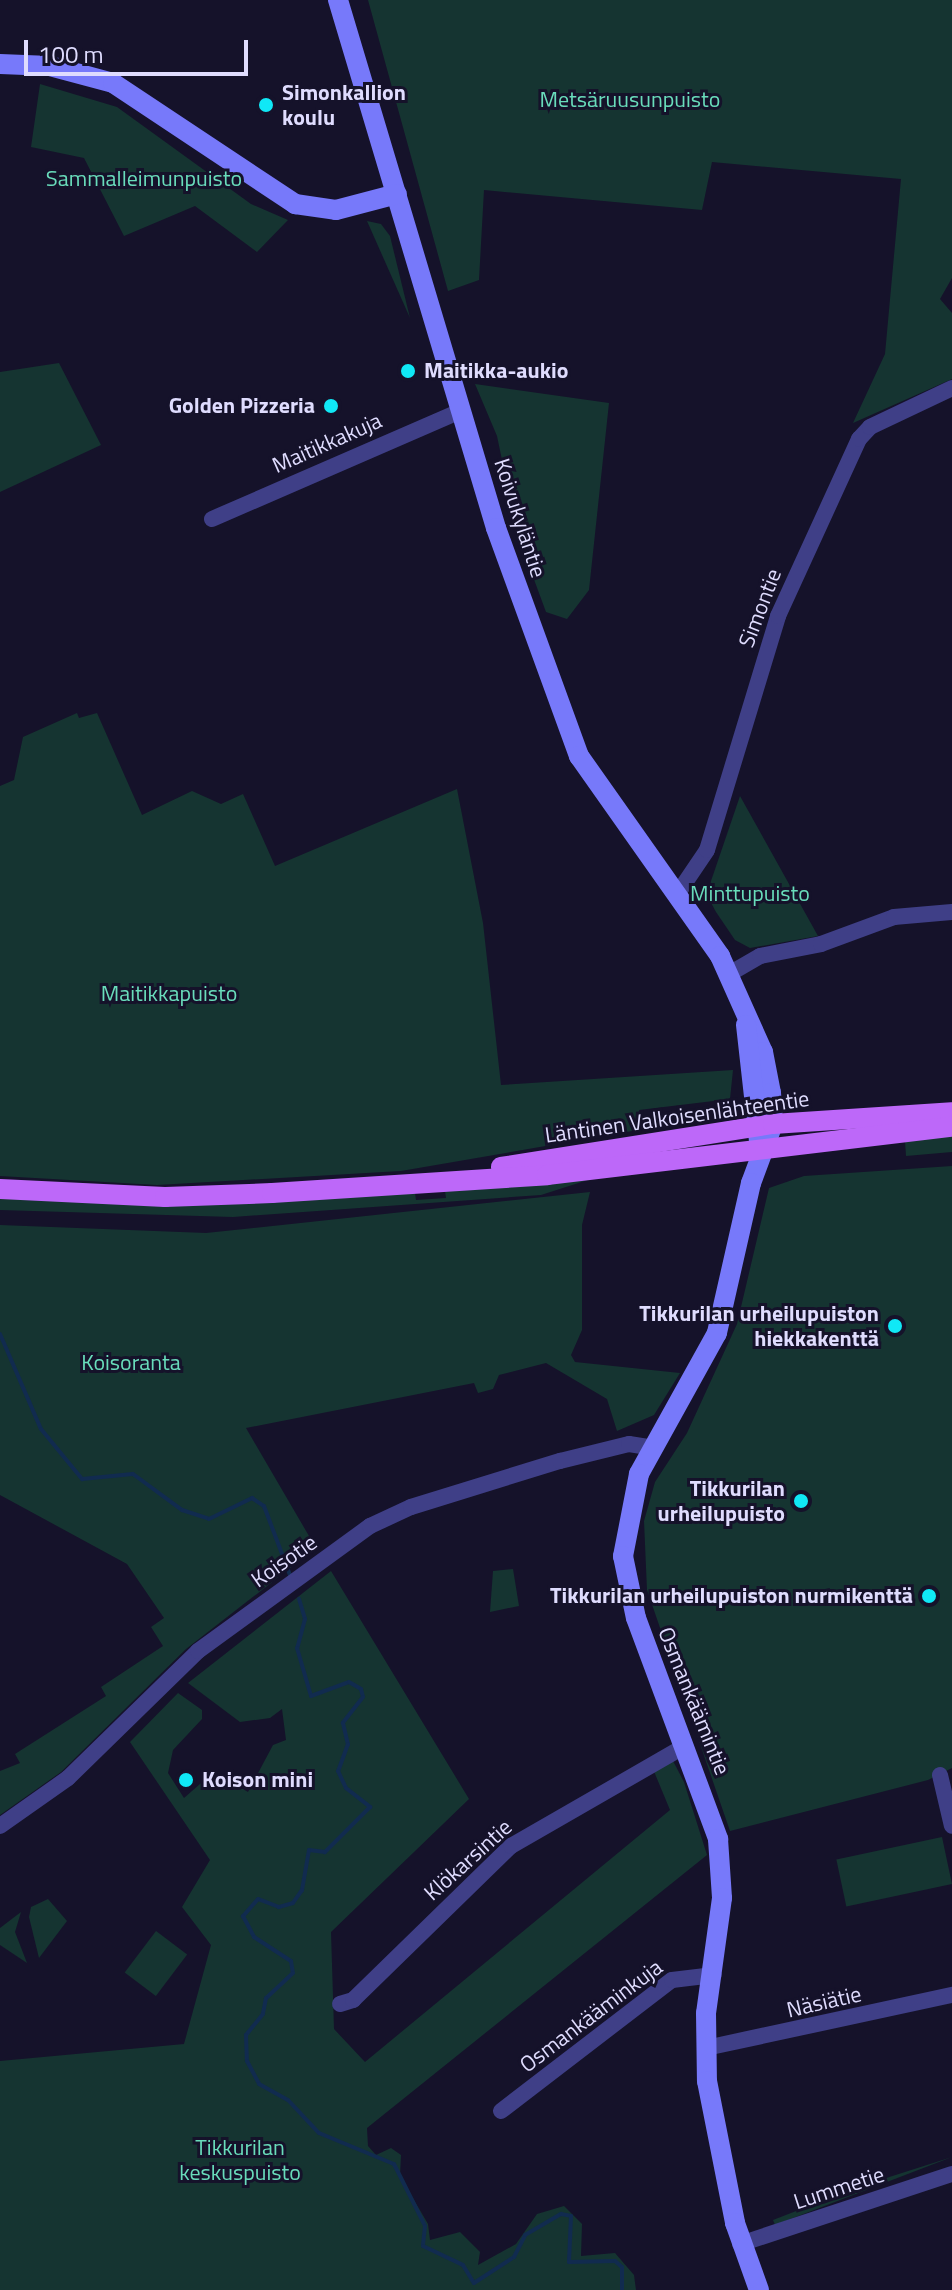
<!DOCTYPE html>
<html>
<head>
<meta charset="utf-8">
<style>
  body { margin:0 }
  #map { position:relative; width:952px; height:2290px; overflow:hidden; background:#15122a; font-family:"Titillium Web",sans-serif }
  div>[style] { position:absolute }
  [style*='--x'] { left:calc(var(--x)*1px); top:calc(var(--y)*1px); width:calc(var(--w)*1px); rotate:calc(var(--a)*1deg) }
  .green>* { inset:0; background:#153431; transform-origin:0 0 }
  .stream>* { height:4px; margin:-2px; padding:0 2px; transform-origin:2px; border-radius:2px; background:#112b4f }
  .street>* { height:16px; margin:-8px; padding:0 8px; transform-origin:8px; border-radius:8px; background:#3f3f87 }
  .secondary>* { height:20px; margin:-10px; padding:0 10px; transform-origin:10px; border-radius:10px; background:#7779fa }
  .primary>* { height:20px; margin:-10px; padding:0 10px; transform-origin:10px; border-radius:10px; background:#bd68f9 }
  .dots>* { width:22px; height:22px; translate:-50% -50%; box-sizing:border-box; border:4px solid #15122a; border-radius:50% }
  span { translate:-50% -50%; white-space:nowrap; text-align:center; line-height:1.15; -webkit-text-stroke:6px #15122a; paint-order:stroke }
  .poi-label { font-size:22px; color:#dfdcfe; font-weight:700 }
  .left { translate:0 -50%; text-align:left }
  .right { translate:-100% -50%; text-align:right }
  .park-label { font-size:22px; color:#69dcbb }
  .street-label { font-size:22px; color:#dfdcfe }
  .scale { position:absolute; left:24px; top:40px; width:224px; height:36px; box-sizing:border-box; border:4px solid #dfdcfe; border-top:0; padding-left:10px; font-size:24px; line-height:28px; white-space:nowrap; color:#dfdcfe; -webkit-text-stroke:6px #15122a; paint-order:stroke }
</style>
</head>
<body>
<div id="map">
  <div class="green">
    <i style="clip-path:polygon(368px 0,952px 0,952px 278px,940px 299px,952px 313px,952px 379px,853px 423px,885px 354px,901px 179px,712px 162px,702px 210px,484px 190px,479px 280px,448px 291px)"></i>
    <i style="clip-path:polygon(40px 84px,117px 107px,251px 204px,288px 220px,257px 252px,195px 206px,124px 236px,84px 158px,31px 147px)"></i>
    <i style="clip-path:polygon(367px 221px,381px 224px,390px 236px,410px 318px)"></i>
    <i style="clip-path:polygon(59px 363px,101px 445px,0 492px,0 372px)"></i>
    <i style="clip-path:polygon(475px 384px,609px 403px,589px 590px,567px 619px,546px 612px,518px 536px,497px 436px)"></i>
    <i style="clip-path:polygon(77px 713px,79px 718px,97px 713px,142px 815px,192px 791px,221px 804px,243px 794px,275px 866px,457px 789px,483px 923px,501px 1085px,733px 1070px,730px 1099px,639px 1110px,638px 1130px,401px 1171px,157px 1185px,0 1176px,0 786px,14px 780px,23px 737px)"></i>
    <i style="clip-path:polygon(740px 796px,818px 936px,750px 948px,735px 940px,716px 912px,708px 897px,711px 881px)"></i>
    <i style="clip-path:polygon(952px 1135px,952px 1152px,906px 1156px,905px 1141px)"></i>
    <i style="clip-path:polygon(952px 1166px,952px 1768px,928px 1780px,730px 1831px,647px 1590px,644px 1521px,655px 1482px,687px 1433px,737px 1324px,769px 1188px,804px 1176px)"></i>
    <i style="clip-path:polygon(591px 1179px,541px 1195px,233px 1217px,0 1210px,0 1198px,159px 1205px,415px 1193px,416px 1200px,446px 1198px,445px 1191px)"></i>
    <i style="clip-path:polygon(590px 1192px,582px 1225px,582px 1330px,571px 1355px,575px 1362px,680px 1373px,654px 1415px,617px 1431px,607px 1399px,546px 1363px,499px 1375px,493px 1389px,478px 1393px,474px 1383px,246px 1428px,316px 1548px,186px 1649px,61px 1772px,0 1815px,0 1771px,20px 1763px,15px 1754px,106px 1696px,101px 1687px,163px 1646px,151px 1627px,164px 1618px,127px 1564px,0 1495px,0 1225px,206px 1233px)"></i>
    <i style="clip-path:polygon(513px 1569px,519px 1606px,490px 1612px,493px 1571px)"></i>
    <i style="clip-path:polygon(331px 1571px,469px 1799px,331px 1932px,334px 2029px,365px 2062px,670px 1810px,653px 1769px,672px 1759px,684px 1782px,707px 1855px,367px 2128px,368px 2146px,376px 2155px,391px 2148px,401px 2155px,400px 2176px,428px 2224px,430px 2240px,460px 2232px,480px 2252px,478px 2265px,516px 2244px,537px 2214px,564px 2206px,582px 2224px,581px 2256px,615px 2253px,634px 2275px,636px 2290px,0 2290px,0 2061px,184px 2044px,211px 1945px,182px 1907px,210px 1860px,130px 1742px,178px 1693px,202px 1710px,202px 1719px,173px 1750px,168px 1773px,184px 1798px,208px 1777px,223px 1777px,248px 1792px,273px 1745px,286px 1740px,282px 1709px,270px 1718px,240px 1722px,188px 1683px)"></i>
    <i style="left:942px;top:1837px;width:48px;height:108px;rotate:78deg"></i>
    <i style="clip-path:polygon(48px 1899px,67px 1921px,39px 1958px,29px 1917px,31px 1907px)"></i>
    <i style="clip-path:polygon(21px 1912px,15px 1932px,27px 1963px,0 1945px,0 1928px)"></i>
    <i style="left:156px;top:1931px;width:39px;height:52px;rotate:37deg"></i>
    <i style="clip-path:polygon(952px 2157px,775px 2225px,773px 2220px,858px 2187px)"></i>
  </div>
  <div class="stream">
    <i style="--x:0;--y:1334;--w:103;--a:66.7"></i>
    <i style="--x:41;--y:1429;--w:65;--a:50.6"></i>
    <i style="--x:82;--y:1479;--w:51;--a:-5.6"></i>
    <i style="--x:133;--y:1474;--w:61;--a:36.3"></i>
    <i style="--x:182;--y:1510;--w:28;--a:18"></i>
    <i style="--x:209;--y:1519;--w:48;--a:-26"></i>
    <i style="--x:252;--y:1498;--w:14;--a:34"></i>
    <i style="--x:264;--y:1506;--w:74;--a:69.4"></i>
    <i style="--x:299;--y:1599;--w:21;--a:73"></i>
    <i style="--x:305;--y:1619;--w:30;--a:105"></i>
    <i style="--x:297;--y:1648;--w:50;--a:73.7"></i>
    <i style="--x:311;--y:1696;--w:40;--a:-20.2"></i>
    <i style="--x:349;--y:1682;--w:14;--a:30"></i>
    <i style="--x:361;--y:1689;--w:8;--a:76"></i>
    <i style="--x:363;--y:1697;--w:33;--a:128"></i>
    <i style="--x:343;--y:1723;--w:22;--a:77"></i>
    <i style="--x:348;--y:1744;--w:29;--a:110"></i>
    <i style="--x:338;--y:1771;--w:19;--a:65"></i>
    <i style="--x:346;--y:1788;--w:31;--a:38"></i>
    <i style="--x:370;--y:1807;--w:64;--a:135"></i>
    <i style="--x:325;--y:1852;--w:16;--a:-173"></i>
    <i style="--x:309;--y:1850;--w:41;--a:99.9"></i>
    <i style="--x:302;--y:1890;--w:16;--a:125"></i>
    <i style="--x:293;--y:1903;--w:15;--a:164"></i>
    <i style="--x:279;--y:1907;--w:22;--a:-159"></i>
    <i style="--x:258;--y:1899;--w:23;--a:131"></i>
    <i style="--x:243;--y:1916;--w:24;--a:62"></i>
    <i style="--x:254;--y:1937;--w:44;--a:33"></i>
    <i style="--x:291;--y:1961;--w:12;--a:81"></i>
    <i style="--x:293;--y:1973;--w:37;--a:137"></i>
    <i style="--x:266;--y:1998;--w:16;--a:101"></i>
    <i style="--x:263;--y:2014;--w:27;--a:129"></i>
    <i style="--x:246;--y:2035;--w:26;--a:88"></i>
    <i style="--x:247;--y:2061;--w:26;--a:62"></i>
    <i style="--x:259;--y:2084;--w:33;--a:29"></i>
    <i style="--x:288;--y:2100;--w:45;--a:46.8"></i>
    <i style="--x:319;--y:2133;--w:81;--a:22.5"></i>
    <i style="--x:394;--y:2164;--w:69;--a:63.4"></i>
    <i style="--x:425;--y:2226;--w:20;--a:96"></i>
    <i style="--x:423;--y:2246;--w:44;--a:25.4"></i>
    <i style="--x:463;--y:2265;--w:21;--a:59"></i>
    <i style="--x:474;--y:2283;--w:48;--a:-33"></i>
    <i style="--x:514;--y:2257;--w:25;--a:-63"></i>
    <i style="--x:525;--y:2235;--w:42;--a:-30.3"></i>
    <i style="--x:561;--y:2214;--w:10;--a:11"></i>
    <i style="--x:571;--y:2216;--w:46;--a:92.5"></i>
    <i style="--x:569;--y:2262;--w:46;--a:-1.2"></i>
    <i style="--x:615;--y:2261;--w:9;--a:41"></i>
    <i style="--x:622;--y:2267;--w:23;--a:90"></i>
  </div>
  <div class="street">
    <i style="--x:212;--y:519;--w:270;--a:-23.5"></i>
    <i style="--x:676;--y:896;--w:55;--a:-56"></i>
    <i style="--x:707;--y:850;--w:245;--a:-73.1"></i>
    <i style="--x:778;--y:616;--w:195;--a:-65.4"></i>
    <i style="--x:859;--y:439;--w:16;--a:-47"></i>
    <i style="--x:870;--y:427;--w:91;--a:-25.4"></i>
    <i style="--x:729;--y:974;--w:36;--a:-30"></i>
    <i style="--x:760;--y:956;--w:62;--a:-11.1"></i>
    <i style="--x:821;--y:944;--w:78;--a:-20.3"></i>
    <i style="--x:894;--y:917;--w:58;--a:-4.9"></i>
    <i style="--x:940;--y:1775;--w:52;--a:76.8"></i>
    <i style="--x:0;--y:1826;--w:83;--a:-35.2"></i>
    <i style="--x:68;--y:1778;--w:182;--a:-44.3"></i>
    <i style="--x:198;--y:1651;--w:213;--a:-36"></i>
    <i style="--x:370;--y:1526;--w:45;--a:-24.9"></i>
    <i style="--x:411;--y:1507;--w:156;--a:-17.2"></i>
    <i style="--x:560;--y:1461;--w:71;--a:-13.8"></i>
    <i style="--x:629;--y:1444;--w:24;--a:9"></i>
    <i style="--x:340;--y:2004;--w:14;--a:-17"></i>
    <i style="--x:353;--y:2000;--w:221;--a:-44.3"></i>
    <i style="--x:511;--y:1846;--w:201;--a:-29.9"></i>
    <i style="--x:706;--y:2048;--w:252;--a:-12.2"></i>
    <i style="--x:501;--y:2111;--w:215;--a:-37.5"></i>
    <i style="--x:672;--y:1980;--w:42;--a:-6.8"></i>
    <i style="--x:740;--y:2244;--w:223;--a:-18.3"></i>
  </div>
  <div class="secondary">
    <i style="--x:338;--y:0;--w:551;--a:73.34"></i>
    <i style="--x:496;--y:528;--w:243;--a:70"></i>
    <i style="--x:579;--y:756;--w:245;--a:54.8"></i>
    <i style="--x:720;--y:956;--w:105;--a:65.9"></i>
    <i style="--x:763;--y:1052;--w:42;--a:79"></i>
    <i style="--x:771;--y:1093;--w:31;--a:86"></i>
    <i style="--x:773;--y:1124;--w:63;--a:110.4"></i>
    <i style="--x:751;--y:1183;--w:154;--a:102.8"></i>
    <i style="--x:717;--y:1333;--w:161;--a:119"></i>
    <i style="--x:639;--y:1474;--w:84;--a:101"></i>
    <i style="--x:623;--y:1556;--w:63;--a:78.2"></i>
    <i style="--x:636;--y:1618;--w:236;--a:69.6"></i>
    <i style="--x:718;--y:1839;--w:59;--a:86.1"></i>
    <i style="--x:722;--y:1898;--w:116;--a:97.9"></i>
    <i style="--x:706;--y:2013;--w:68;--a:89.2"></i>
    <i style="--x:707;--y:2081;--w:145;--a:78.8"></i>
    <i style="--x:735;--y:2223;--w:71;--a:70.3"></i>
    <i style="--x:0;--y:64;--w:50;--a:2.3"></i>
    <i style="--x:50;--y:66;--w:65;--a:15.1"></i>
    <i style="--x:113;--y:83;--w:219;--a:33.6"></i>
    <i style="--x:295;--y:204;--w:41;--a:8.3"></i>
    <i style="--x:336;--y:210;--w:63;--a:-14.7"></i>
    <i style="--x:746;--y:1025;--w:116;--a:83.6"></i>
  </div>
  <div class="primary">
    <i style="--x:501;--y:1167;--w:275;--a:-9"></i>
    <i style="--x:773;--y:1124;--w:179;--a:-3.8"></i>
    <i style="--x:0;--y:1189;--w:165;--a:2.8"></i>
    <i style="--x:165;--y:1197;--w:107;--a:-2.1"></i>
    <i style="--x:272;--y:1193;--w:276;--a:-3.7"></i>
    <i style="--x:547;--y:1175;--w:408;--a:-6.8"></i>
  </div>
  <div class="dots">
    <i style="left:266px;top:105px;background:#10e8f6"></i>
    <i style="left:408px;top:371px;background:#10e8f6"></i>
    <i style="left:331px;top:406px;background:#10e8f6"></i>
    <i style="left:895px;top:1326px;background:#10e8f6"></i>
    <i style="left:801px;top:1501px;background:#10e8f6"></i>
    <i style="left:929px;top:1596px;background:#10e8f6"></i>
    <i style="left:186px;top:1780px;background:#10e8f6"></i>
  </div>
  <div class="poi-label">
    <span class="left" style="left:282px;top:105px">Simonkallion<br>koulu</span>
    <span class="left" style="left:424px;top:371px">Maitikka-aukio</span>
    <span class="right" style="left:315px;top:406px">Golden Pizzeria</span>
    <span class="right" style="left:879px;top:1326px">Tikkurilan urheilupuiston<br>hiekkakenttä</span>
    <span class="right" style="left:785px;top:1501px">Tikkurilan<br>urheilupuisto</span>
    <span class="right" style="left:913px;top:1596px">Tikkurilan urheilupuiston nurmikenttä</span>
    <span class="left" style="left:202px;top:1780px">Koison mini</span>
  </div>
  <div class="park-label">
    <span style="left:630px;top:100px">Metsäruusunpuisto</span>
    <span style="left:144px;top:179px">Sammalleimunpuisto</span>
    <span style="left:750px;top:894px">Minttupuisto</span>
    <span style="left:169px;top:994px">Maitikkapuisto</span>
    <span style="left:131px;top:1363px">Koisoranta</span>
    <span style="left:240px;top:2160px">Tikkurilan<br>keskuspuisto</span>
  </div>
  <div class="street-label">
    <span style="left:327px;top:443px;rotate:-24deg">Maitikkakuja</span>
    <span style="left:520px;top:518px;rotate:72deg">Koivukyläntie</span>
    <span style="left:760px;top:608px;rotate:-69deg">Simontie</span>
    <span style="left:677px;top:1117px;rotate:-8deg">Läntinen Valkoisenlähteentie</span>
    <span style="left:284px;top:1561px;rotate:-35deg">Koisotie</span>
    <span style="left:694px;top:1701px;rotate:68deg">Osmankäämintie</span>
    <span style="left:468px;top:1860px;rotate:-42deg">Klökarsintie</span>
    <span style="left:824px;top:2002px;rotate:-13deg">Näsiätie</span>
    <span style="left:591px;top:2016px;rotate:-37deg">Osmankääminkuja</span>
    <span style="left:839px;top:2188px;rotate:-18deg">Lummetie</span>
  </div>
  <div class="scale">100 m</div>
</div>
</body>
</html>
